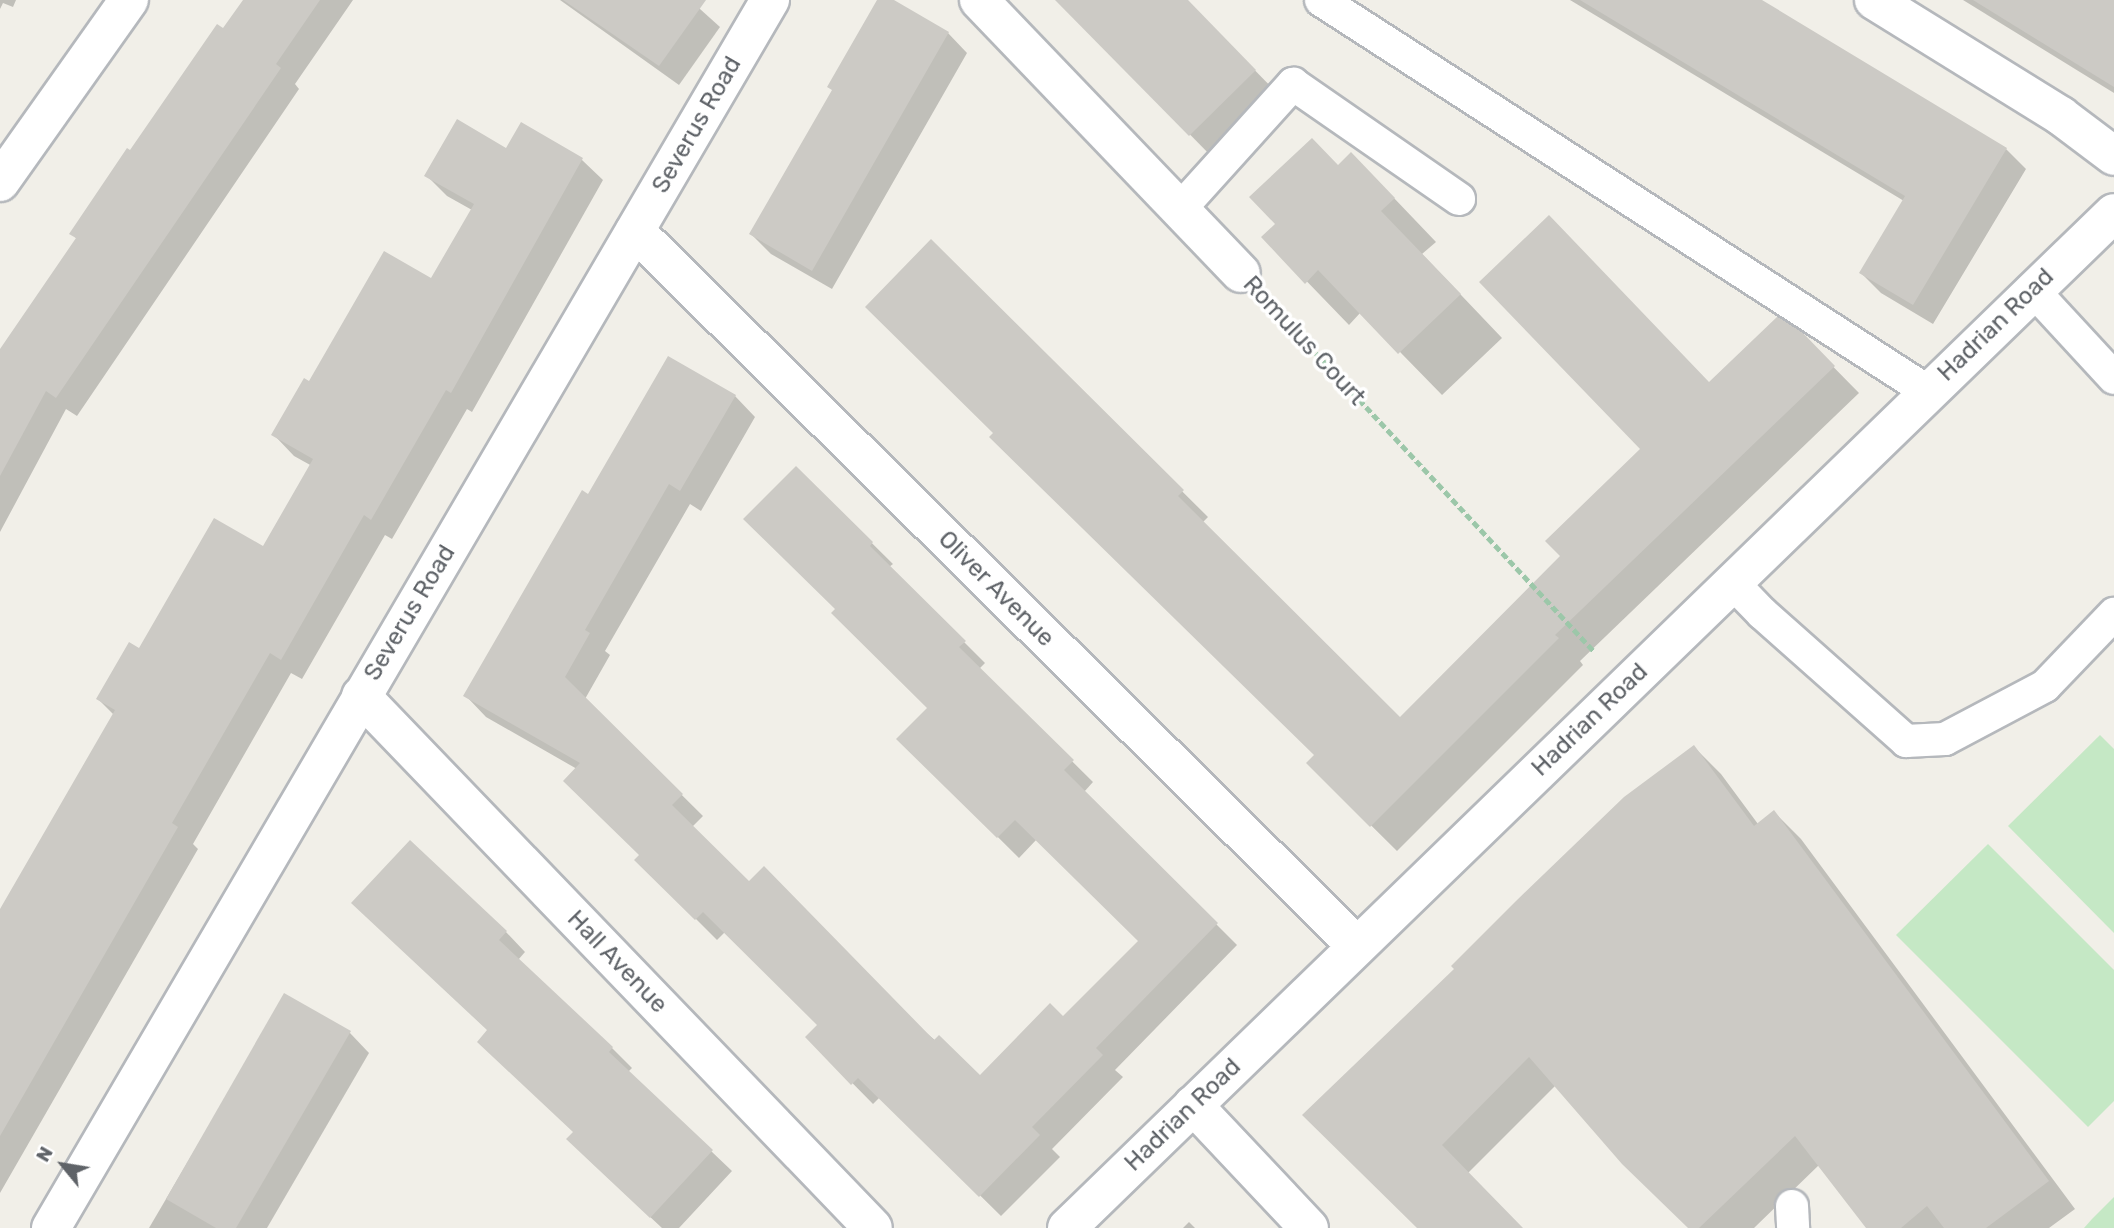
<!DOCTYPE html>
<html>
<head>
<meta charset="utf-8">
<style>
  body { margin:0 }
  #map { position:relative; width:2114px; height:1228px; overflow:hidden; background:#f1efe8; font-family:Rubik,sans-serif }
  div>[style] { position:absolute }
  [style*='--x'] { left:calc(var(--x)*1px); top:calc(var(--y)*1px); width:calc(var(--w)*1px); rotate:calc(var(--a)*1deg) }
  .green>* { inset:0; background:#c5e8c5 }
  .shadow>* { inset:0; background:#0003 }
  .building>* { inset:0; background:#cccac5 }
  .path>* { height:4.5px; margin-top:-2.25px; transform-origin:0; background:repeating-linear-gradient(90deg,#9cc7a9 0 7px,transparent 0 10.5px) }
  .roads { filter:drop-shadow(2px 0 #b5b8bc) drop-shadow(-2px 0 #b5b8bc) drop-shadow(0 2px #b5b8bc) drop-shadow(0 -2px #b5b8bc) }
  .lane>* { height:32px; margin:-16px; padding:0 16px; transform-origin:16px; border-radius:16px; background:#fff }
  .street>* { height:38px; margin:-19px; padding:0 19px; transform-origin:19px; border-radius:19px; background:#fff }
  span { translate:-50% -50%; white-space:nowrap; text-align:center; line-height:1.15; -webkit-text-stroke:7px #fff; paint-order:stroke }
  .street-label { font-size:24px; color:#5f6368 }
  .north { position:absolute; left:28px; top:1130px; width:70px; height:70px; -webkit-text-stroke:5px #fff; paint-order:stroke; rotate:300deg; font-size:19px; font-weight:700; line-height:28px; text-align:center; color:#5f6368 }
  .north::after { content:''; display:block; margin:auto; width:24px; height:32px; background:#5f6368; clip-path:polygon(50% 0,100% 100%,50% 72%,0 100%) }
</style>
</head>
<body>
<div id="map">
  <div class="green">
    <i style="clip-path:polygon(2100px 735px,2114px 749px,2114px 933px,2008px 826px)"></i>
    <i style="clip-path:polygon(1988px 844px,2114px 970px,2114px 1101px,2088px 1127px,1896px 935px)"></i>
    <i style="clip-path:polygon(2114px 1197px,2114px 1228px,2084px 1228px,2092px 1219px)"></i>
  </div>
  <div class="shadow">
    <i style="clip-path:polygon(0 0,16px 0,13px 7px,3px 3px,0 9px)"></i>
    <i style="clip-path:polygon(245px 0,353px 0,295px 84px,299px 89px,77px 416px,66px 409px,0 532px,0 352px,77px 239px,71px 233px)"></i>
    <i style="clip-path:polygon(560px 0,690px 0,720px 27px,679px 85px)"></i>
    <i style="clip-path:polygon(879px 0,891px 0,948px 33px,967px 53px,832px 289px,771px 254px,751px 234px,833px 91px)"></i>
    <i style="clip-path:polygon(1058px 0,1186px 0,1280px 96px,1215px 160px)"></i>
    <i style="clip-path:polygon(1570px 0,1758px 0,2006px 149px,2026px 169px,1933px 324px,1881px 293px,1861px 273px,1904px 201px)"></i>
    <i style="clip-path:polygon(1963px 0,2114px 0,2114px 93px)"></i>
    <i style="clip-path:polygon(507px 150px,582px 160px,603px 180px,472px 412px,467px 409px,392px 539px,385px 535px,302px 679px,291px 673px,193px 844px,198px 849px,0 1193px,0 913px,114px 715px,98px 699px,139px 650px,264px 549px,312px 466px,294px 456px,274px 435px,310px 383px,432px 280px,472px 210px,447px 196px,427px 176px)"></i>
    <i style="clip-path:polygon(1339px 167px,1393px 197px,1436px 242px,1422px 254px,1502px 338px,1442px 395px,1361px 312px,1349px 325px,1264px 237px)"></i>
    <i style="clip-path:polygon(931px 242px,1208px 517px,1202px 523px,1400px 720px,1563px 556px,1710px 384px,1801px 334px,1859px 393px,1580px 661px,1583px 665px,1397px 851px,1308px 763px,1316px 755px,996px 433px)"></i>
    <i style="clip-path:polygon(735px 396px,755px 417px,701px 511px,690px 504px,605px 651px,610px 655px,585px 699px,703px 816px,692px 827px,749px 884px,980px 1078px,1063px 1018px,1140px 941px,1037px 839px,1019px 858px,899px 739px,929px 708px,837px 610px,796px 468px,893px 564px,889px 567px,985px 663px,979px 669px,1093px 782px,1084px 792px,1237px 945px,1115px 1070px,1123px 1077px,1052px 1149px,1060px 1157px,1001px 1216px,880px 1097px,873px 1104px,807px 1037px,819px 1025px,725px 932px,717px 940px,637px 860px,641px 855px,577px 769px,486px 717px,466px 696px,589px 496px)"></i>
    <i style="clip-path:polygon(1694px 747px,1721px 774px,1758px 824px,1774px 812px,1801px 839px,2075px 1209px,2049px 1228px,1868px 1228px,1819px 1165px,1754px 1228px,1689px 1228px,1556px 1085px,1468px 1173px,1521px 1228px,1419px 1228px,1305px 1115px)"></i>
    <i style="clip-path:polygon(373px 922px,506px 932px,525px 952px,518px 960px,612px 1048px,632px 1068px,628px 1072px,732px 1171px,679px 1228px,662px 1228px,588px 1159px,574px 1132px,489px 1031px)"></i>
    <i style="clip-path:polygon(285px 996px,350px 1033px,369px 1053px,267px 1228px,149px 1228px)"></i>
    <i style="clip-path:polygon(1189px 1222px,1195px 1228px,1183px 1228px)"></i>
  </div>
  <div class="building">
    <i style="clip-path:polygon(243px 0,320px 0,276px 64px,281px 68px,56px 398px,46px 391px,0 476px,0 349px,76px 238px,69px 234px,127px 148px,130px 150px,217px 24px,223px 28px)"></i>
    <i style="clip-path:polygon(563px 0,706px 0,659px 66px)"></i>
    <i style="clip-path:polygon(877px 0,894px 0,949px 32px,812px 271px,749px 234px,832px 90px,827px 87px)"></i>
    <i style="clip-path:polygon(1055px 0,1188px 0,1256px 70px,1189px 136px)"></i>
    <i style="clip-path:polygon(1580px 0,1762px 0,2007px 148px,1913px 305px,1859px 273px,1905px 196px)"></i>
    <i style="clip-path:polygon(1973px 0,2114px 0,2114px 87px)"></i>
    <i style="clip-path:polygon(457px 119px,506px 148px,521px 122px,583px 158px,451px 393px,446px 390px,371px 520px,364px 515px,281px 660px,270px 653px,172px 823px,178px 827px,0 1136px,0 909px,115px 710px,96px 699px,129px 642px,139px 648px,214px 518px,263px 546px,313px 459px,271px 435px,304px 378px,309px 381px,384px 251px,431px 278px,474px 204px,424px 176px)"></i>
    <i style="clip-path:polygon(1312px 138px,1338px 165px,1351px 152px,1395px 198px,1381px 211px,1461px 294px,1398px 354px,1318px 270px,1305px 284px,1261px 237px,1275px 224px,1249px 197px)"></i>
    <i style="clip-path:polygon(1549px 215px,1709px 382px,1778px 316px,1802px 332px,1835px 366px,1555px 635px,1559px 638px,1370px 827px,1306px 763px,1314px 755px,989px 437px,993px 433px,865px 307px,931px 239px,1184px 490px,1178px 496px,1400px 717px,1560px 556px,1545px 541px,1640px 449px,1479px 282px)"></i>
    <i style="clip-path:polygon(668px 356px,736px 395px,680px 491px,669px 484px,585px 630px,590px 633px,565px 677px,683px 794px,672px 805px,749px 881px,764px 866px,934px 1040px,939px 1035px,980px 1075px,1050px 1003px,1063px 1016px,1138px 941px,1015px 820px,997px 838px,896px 739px,927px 708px,831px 613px,835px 609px,743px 519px,796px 466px,873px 542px,870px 546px,966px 641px,959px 647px,1074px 760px,1064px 770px,1218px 923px,1096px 1048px,1103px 1055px,1032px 1127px,1040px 1135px,979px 1197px,858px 1078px,851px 1085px,805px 1037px,817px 1025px,703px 912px,695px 920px,634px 860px,639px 855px,563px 781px,580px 763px,463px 696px,582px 490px,588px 494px)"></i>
    <i style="clip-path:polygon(1694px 745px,1754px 826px,1774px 810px,2049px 1181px,1986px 1228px,1944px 1228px,1927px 1206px,1901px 1228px,1866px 1228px,1795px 1136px,1699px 1228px,1688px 1228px,1622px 1164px,1529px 1057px,1442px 1145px,1523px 1228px,1417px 1228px,1302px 1115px,1454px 969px,1451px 966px,1516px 901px,1624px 797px)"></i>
    <i style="clip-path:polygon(410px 840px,507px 931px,499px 940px,613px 1047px,609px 1052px,713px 1150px,650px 1218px,566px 1139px,573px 1132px,477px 1042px,487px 1030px,351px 903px)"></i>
    <i style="clip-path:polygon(284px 993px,351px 1031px,236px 1228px,216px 1228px,166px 1199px)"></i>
  </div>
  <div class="path">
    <i style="--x:1273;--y:307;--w:471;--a:47"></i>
  </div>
  <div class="roads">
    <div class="lane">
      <i style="--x:1321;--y:0;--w:721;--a:32.83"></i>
      <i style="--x:1180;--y:209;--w:169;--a:-47.9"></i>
      <i style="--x:1293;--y:84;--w:202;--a:34.7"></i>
      <i style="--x:2032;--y:289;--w:121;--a:47.3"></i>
      <i style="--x:1731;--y:581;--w:45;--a:45.9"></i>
      <i style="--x:1762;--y:613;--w:193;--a:41.6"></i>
      <i style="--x:1906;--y:741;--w:39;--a:-3"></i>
      <i style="--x:1945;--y:739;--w:113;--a:-27.9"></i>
      <i style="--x:2045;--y:686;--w:100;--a:-46.2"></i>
      <i style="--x:1792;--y:1206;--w:22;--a:87"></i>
    </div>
    <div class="street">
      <i style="--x:979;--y:0;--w:378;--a:46.2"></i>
      <i style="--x:1874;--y:0;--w:220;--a:31.8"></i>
      <i style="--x:2061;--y:116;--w:66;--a:37"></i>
      <i style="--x:0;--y:182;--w:223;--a:-54.7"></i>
      <i style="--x:635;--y:231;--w:1016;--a:44.72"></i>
      <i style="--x:361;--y:696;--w:738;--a:46.1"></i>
      <i style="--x:1193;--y:1105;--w:169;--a:46.7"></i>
      <i style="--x:51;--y:1228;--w:1423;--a:-59.65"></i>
      <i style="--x:1067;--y:1228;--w:1458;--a:-44.11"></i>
    </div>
  </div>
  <div class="street-label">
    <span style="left:697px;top:125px;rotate:-60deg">Severus Road</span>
    <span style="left:1996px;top:325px;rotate:-44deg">Hadrian Road</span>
    <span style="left:1304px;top:341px;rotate:47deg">Romulus Court</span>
    <span style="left:996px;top:589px;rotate:45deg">Oliver Avenue</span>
    <span style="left:410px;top:613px;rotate:-59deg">Severus Road</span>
    <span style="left:1590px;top:720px;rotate:-44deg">Hadrian Road</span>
    <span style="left:617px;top:962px;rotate:46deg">Hall Avenue</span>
    <span style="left:1183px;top:1115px;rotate:-44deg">Hadrian Road</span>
  </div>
  <div class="north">N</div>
</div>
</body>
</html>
